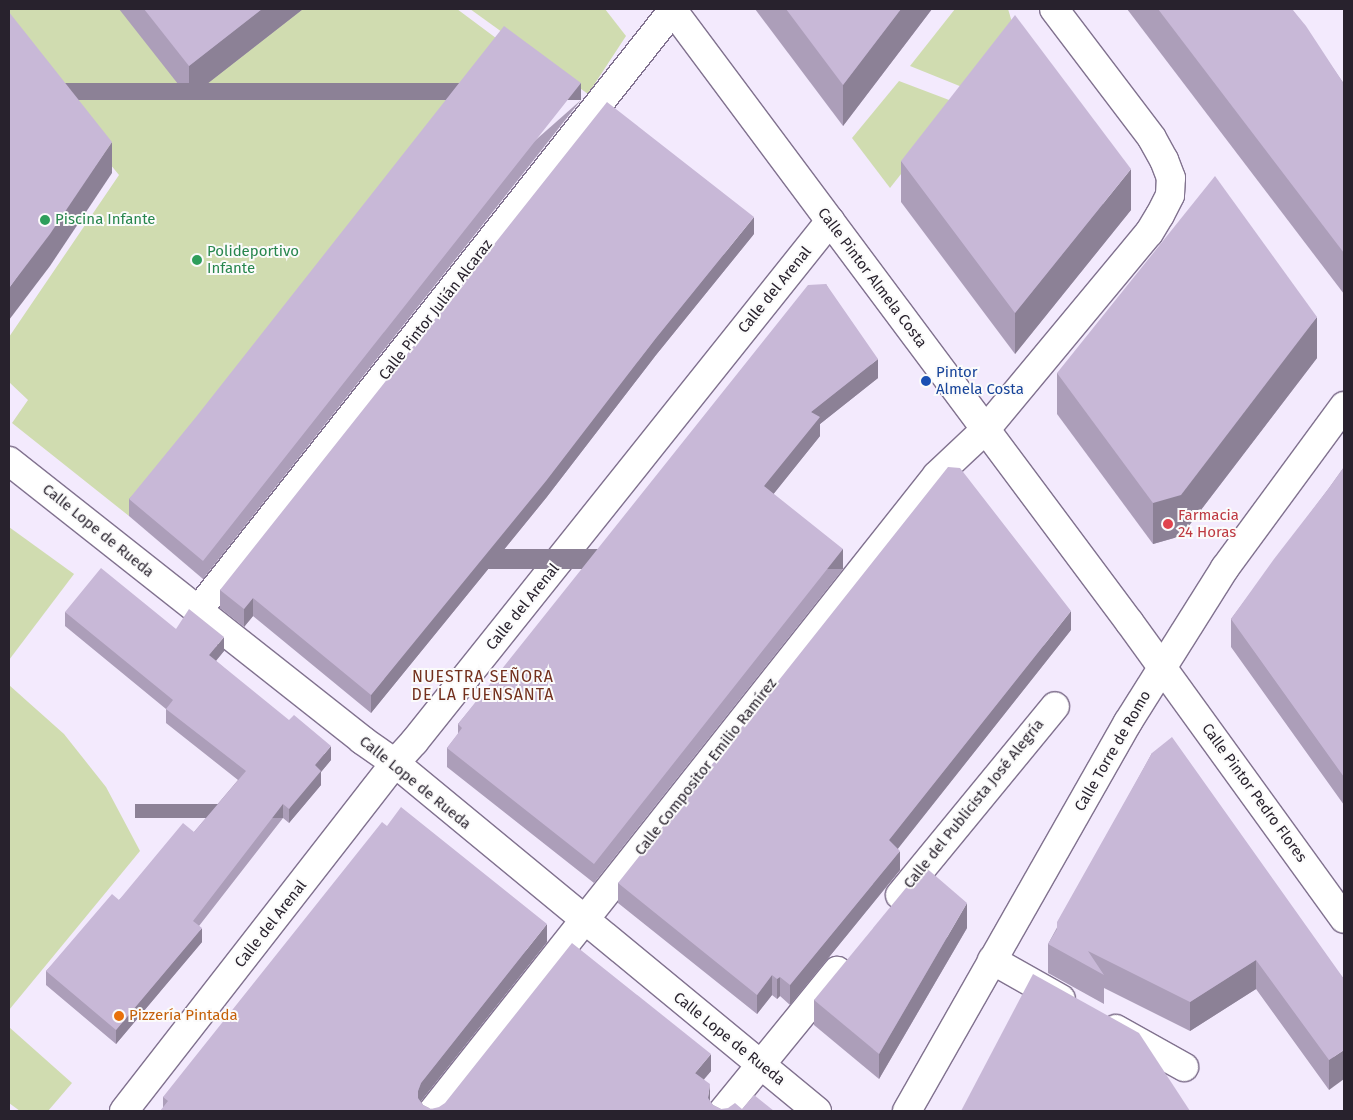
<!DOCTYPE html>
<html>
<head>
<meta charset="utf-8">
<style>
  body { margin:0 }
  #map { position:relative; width:1353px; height:1120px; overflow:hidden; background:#f3eafd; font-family:"Fira Sans",sans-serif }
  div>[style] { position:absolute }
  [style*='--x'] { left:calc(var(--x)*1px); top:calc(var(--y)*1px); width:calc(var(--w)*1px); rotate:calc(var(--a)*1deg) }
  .green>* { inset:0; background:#d0dcb0 }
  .roads { filter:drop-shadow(1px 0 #81728f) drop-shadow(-1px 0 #81728f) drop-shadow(0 1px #81728f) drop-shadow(0 -1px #81728f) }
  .pedestrian>* { height:28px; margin:-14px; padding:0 14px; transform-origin:14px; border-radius:14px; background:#fff }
  .minor>* { height:28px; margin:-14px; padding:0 14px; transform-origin:14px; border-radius:14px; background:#fff }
  .secondary>* { height:28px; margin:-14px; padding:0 14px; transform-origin:14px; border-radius:14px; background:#fff }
  .wall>* { inset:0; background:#ac9eb9 }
  .shaded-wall>* { inset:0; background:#8c8196; transform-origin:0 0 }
  .building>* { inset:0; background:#c8b8d7 }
  .dots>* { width:14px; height:14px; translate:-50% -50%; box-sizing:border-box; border:2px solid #fbfbfb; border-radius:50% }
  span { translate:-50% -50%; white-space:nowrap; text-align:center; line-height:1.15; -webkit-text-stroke:4px #fbfbfb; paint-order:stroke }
  .leisure-label { font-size:15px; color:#27864d }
  .left { translate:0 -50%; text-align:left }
  .street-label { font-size:15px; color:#28222d }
  .transit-label { font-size:15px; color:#164399 }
  .health-label { font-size:15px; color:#be3a42 }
  .food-label { font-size:15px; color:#c56008 }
  .neighbourhood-label { font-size:16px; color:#73301e; letter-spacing:1px }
  .frame { position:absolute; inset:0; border:10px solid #28222d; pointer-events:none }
</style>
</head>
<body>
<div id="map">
  <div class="green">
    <i style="clip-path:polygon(9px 9px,457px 9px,504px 44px,129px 516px,12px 423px,28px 400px,9px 382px,9px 337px,119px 175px,9px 41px)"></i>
    <i style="clip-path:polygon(470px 9px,605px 9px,626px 36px,588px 94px)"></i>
    <i style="clip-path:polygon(955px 9px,1008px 9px,1012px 22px,967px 89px,910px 66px)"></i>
    <i style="clip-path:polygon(899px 81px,957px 103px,890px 188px,852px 138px)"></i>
    <i style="clip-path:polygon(9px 527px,74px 574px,9px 660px)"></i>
    <i style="clip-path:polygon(9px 685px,64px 734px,106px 787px,140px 851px,9px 1010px)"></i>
    <i style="clip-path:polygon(9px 1027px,72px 1083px,48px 1111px,20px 1111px,9px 1103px)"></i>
  </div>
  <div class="roads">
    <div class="pedestrian">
      <i style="--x:992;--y:960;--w:79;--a:29.5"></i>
      <i style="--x:1116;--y:1029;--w:78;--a:29.2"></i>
    </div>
    <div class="minor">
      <i style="--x:9;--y:461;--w:450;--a:38.3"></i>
      <i style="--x:362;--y:740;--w:40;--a:34.9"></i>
      <i style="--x:395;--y:763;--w:547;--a:39.51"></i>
      <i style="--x:199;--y:609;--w:764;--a:-51.64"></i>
      <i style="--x:900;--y:895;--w:244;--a:-50.6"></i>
      <i style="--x:124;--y:1111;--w:441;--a:-52.1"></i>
      <i style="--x:395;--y:763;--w:28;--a:-48"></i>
      <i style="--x:414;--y:742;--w:667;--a:-51.39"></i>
      <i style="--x:433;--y:1111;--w:811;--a:-51.6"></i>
      <i style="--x:937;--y:475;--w:67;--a:-43.2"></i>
      <i style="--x:986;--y:429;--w:255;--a:-50.3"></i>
      <i style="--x:1149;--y:233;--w:21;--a:-59"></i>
      <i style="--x:1160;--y:215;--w:22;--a:-63"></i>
      <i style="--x:1170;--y:195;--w:17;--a:-87"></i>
      <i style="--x:1171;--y:178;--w:19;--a:-111"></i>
      <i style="--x:1164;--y:160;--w:25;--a:-119"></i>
      <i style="--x:1152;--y:138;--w:162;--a:-127.2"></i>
      <i style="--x:723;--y:1111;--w:181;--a:-50.8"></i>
    </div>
    <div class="secondary">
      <i style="--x:672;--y:9;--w:766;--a:53.28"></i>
      <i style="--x:1130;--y:623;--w:365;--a:54.1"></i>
      <i style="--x:907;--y:1111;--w:447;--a:-60.4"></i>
      <i style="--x:1128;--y:722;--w:182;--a:-57.8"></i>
      <i style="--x:1225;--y:568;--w:201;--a:-53.7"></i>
    </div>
  </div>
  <div class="wall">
    <i style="clip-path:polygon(119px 9px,303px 9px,189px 98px)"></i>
    <i style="clip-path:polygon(755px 9px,932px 9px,843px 126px)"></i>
    <i style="clip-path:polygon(1127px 9px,1292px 9px,1344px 84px,1344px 294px)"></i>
    <i style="clip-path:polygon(581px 100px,203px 579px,129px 516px,129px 499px)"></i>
    <i style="clip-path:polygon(901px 161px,1131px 210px,1015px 354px,901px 202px)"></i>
    <i style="clip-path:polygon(754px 234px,656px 355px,546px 498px,371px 713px,253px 616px,244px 627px,220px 608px,220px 590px)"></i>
    <i style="clip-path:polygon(826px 284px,878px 378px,820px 424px,820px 436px,773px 494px,843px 569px,594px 883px,447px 767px,447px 748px,458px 734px,458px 724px)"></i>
    <i style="clip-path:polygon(1317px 358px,1181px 536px,1153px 544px,1057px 414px,1057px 373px)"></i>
    <i style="clip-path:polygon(1344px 467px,1344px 805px,1231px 647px,1231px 619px,1329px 488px)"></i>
    <i style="clip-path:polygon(65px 612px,176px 629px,224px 651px,216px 661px,331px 760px,321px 772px,321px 785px,289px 823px,283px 818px,199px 926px,202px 942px,116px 1044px,46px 985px,46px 971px,119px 900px,194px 832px,238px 780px,166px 723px,166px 709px,65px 626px)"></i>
    <i style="clip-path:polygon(1071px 630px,898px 848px,900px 870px,790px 1005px,780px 996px,777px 999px,772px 995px,757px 1014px,618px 903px,618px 883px)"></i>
    <i style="clip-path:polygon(1152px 753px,1344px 979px,1329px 1090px,1256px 989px,1190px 1031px,1104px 988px,1104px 1004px,1048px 973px,1048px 944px)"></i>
    <i style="clip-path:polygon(967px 928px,879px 1079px,814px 1025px,814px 1000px)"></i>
    <i style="clip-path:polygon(547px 942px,421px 1101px,423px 1105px,431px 1109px,711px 1071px,704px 1079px,710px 1101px,713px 1105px,721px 1109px,742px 1109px,774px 1111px,163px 1107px,163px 1097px)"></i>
  </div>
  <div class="shaded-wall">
    <i style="clip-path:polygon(262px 9px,303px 9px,189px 98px,189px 66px)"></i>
    <i style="clip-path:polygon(901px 9px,932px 9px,843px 126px,843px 85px)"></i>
    <i style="left:581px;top:83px;width:17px;height:609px;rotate:90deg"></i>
    <i style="clip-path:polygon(112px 142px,112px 173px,50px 266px,9px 320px,9px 288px)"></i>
    <i style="clip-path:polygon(1131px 169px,1131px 210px,1015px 354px,1015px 313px)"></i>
    <i style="clip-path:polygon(754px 217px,754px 234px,656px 355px,546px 498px,371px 713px,371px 695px,656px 338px)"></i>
    <i style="clip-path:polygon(1317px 317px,1317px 358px,1181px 536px,1153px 544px,1153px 503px)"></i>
    <i style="clip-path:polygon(878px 359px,878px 378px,820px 424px,820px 436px,764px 506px,764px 486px,811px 412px)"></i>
    <i style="left:843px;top:549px;width:20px;height:402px;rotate:90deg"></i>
    <i style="clip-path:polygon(253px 598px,253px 616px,244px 627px,244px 609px)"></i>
    <i style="clip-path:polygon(1071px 611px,1071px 630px,889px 860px,889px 840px)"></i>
    <i style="clip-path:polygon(224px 637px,224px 651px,209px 669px,209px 655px)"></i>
    <i style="clip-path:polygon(331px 746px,331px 760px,321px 772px,321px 785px,289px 823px,289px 809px,315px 765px)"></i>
    <i style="left:283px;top:804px;width:14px;height:148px;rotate:90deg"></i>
    <i style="clip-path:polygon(900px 851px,900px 870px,790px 1005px,790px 985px)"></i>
    <i style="clip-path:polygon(967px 903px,967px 928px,879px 1079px,879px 1054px)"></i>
    <i style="clip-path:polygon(547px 924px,547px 942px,421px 1101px,418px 1109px,418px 1091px,421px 1083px)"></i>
    <i style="clip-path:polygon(202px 928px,202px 942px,116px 1044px,116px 1030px)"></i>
    <i style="clip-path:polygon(1256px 960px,1256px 989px,1190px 1031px,1190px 1002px)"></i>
    <i style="clip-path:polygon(772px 975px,772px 995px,757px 1014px,757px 995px)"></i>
    <i style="clip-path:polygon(780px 977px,780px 996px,777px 999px,777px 979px)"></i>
    <i style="clip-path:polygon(1344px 1050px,1344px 1079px,1329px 1090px,1329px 1060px)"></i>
    <i style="clip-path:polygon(711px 1054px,711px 1071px,695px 1090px,695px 1073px)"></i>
    <i style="clip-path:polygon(710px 1084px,710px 1102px,708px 1098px)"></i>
  </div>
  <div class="building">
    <i style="clip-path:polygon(144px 9px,262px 9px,189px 66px)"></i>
    <i style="clip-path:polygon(786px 9px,901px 9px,843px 85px)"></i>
    <i style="clip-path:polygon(1158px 9px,1292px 9px,1306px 26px,1344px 84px,1344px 253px)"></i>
    <i style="clip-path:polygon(9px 12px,112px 142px,50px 234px,9px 288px)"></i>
    <i style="clip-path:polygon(1015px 15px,1131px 169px,1015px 313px,901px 161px)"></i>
    <i style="clip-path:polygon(504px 26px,581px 83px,203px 561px,129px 499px,196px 417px)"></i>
    <i style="clip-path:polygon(607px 102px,754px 217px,656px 338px,546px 481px,371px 695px,253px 598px,244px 609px,220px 590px)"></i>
    <i style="clip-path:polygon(1215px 176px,1317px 317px,1181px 495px,1153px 503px,1057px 373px)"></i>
    <i style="clip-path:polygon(826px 284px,878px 359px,811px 412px,820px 417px,764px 486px,843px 549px,594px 864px,447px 748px,462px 728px,458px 724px,808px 285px)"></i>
    <i style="clip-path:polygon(948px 467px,960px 468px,1071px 611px,889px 840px,900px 851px,790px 985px,780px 977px,777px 979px,772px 975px,757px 995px,618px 883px)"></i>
    <i style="clip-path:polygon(1344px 467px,1344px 777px,1231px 619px,1274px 559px,1329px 488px)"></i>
    <i style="clip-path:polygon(101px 568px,176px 629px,189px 609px,224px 637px,209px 655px,289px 720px,294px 715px,331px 746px,315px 765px,321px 771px,289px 809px,283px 804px,193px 921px,202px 928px,116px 1030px,46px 971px,112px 894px,119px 900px,183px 823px,194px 832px,246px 771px,166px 709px,173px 700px,65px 612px)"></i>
    <i style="clip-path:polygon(1172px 737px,1344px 979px,1344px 1050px,1329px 1060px,1256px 960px,1190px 1002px,1088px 951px,1104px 975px,1048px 944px,1057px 929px,1057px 922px,1152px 753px)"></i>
    <i style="clip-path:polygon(401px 807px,547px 924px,421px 1083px,418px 1091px,418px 1098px,423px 1105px,431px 1109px,439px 1107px,445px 1103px,572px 943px,711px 1054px,695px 1073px,710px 1084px,708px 1098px,713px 1105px,721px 1109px,728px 1108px,735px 1103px,742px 1109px,754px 1095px,774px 1111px,160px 1111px,168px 1101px,163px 1097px,190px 1063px,382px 822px,387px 826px)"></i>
    <i style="clip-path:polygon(924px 866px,967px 903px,879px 1054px,814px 1000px)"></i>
    <i style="clip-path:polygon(1033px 974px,1139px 1033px,1190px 1111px,961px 1111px)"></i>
  </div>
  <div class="dots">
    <i style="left:45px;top:220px;background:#2e9e5b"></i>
    <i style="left:197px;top:260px;background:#2e9e5b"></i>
    <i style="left:926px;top:381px;background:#1a4fb4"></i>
    <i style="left:1168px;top:524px;background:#e0444e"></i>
    <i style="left:119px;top:1016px;background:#e8710a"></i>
  </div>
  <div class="leisure-label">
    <span class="left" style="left:55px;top:220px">Piscina Infante</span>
    <span class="left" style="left:207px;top:260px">Polideportivo<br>Infante</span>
  </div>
  <div class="street-label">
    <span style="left:872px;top:278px;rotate:53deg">Calle Pintor Almela Costa</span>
    <span style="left:775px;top:290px;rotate:-51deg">Calle del Arenal</span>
    <span style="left:436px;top:310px;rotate:-52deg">Calle Pintor Julián Alcaraz</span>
    <span style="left:98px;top:531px;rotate:39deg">Calle Lope de Rueda</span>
    <span style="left:523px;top:607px;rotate:-51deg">Calle del Arenal</span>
    <span style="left:1113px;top:751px;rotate:-60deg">Calle Torre de Romo</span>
    <span style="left:706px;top:767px;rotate:-52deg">Calle Compositor Emilio Ramírez</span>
    <span style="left:415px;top:783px;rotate:39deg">Calle Lope de Rueda</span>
    <span style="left:1254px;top:793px;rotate:54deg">Calle Pintor Pedro Flores</span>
    <span style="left:974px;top:804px;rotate:-51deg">Calle del Publicista José Alegría</span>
    <span style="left:271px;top:924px;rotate:-52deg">Calle del Arenal</span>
    <span style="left:729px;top:1039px;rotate:39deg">Calle Lope de Rueda</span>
  </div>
  <div class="transit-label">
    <span class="left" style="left:936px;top:381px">Pintor<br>Almela Costa</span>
  </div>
  <div class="health-label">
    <span class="left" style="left:1178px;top:524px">Farmacia<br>24 Horas</span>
  </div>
  <div class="food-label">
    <span class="left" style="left:129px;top:1016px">Pizzería Pintada</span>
  </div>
  <div class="neighbourhood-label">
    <span style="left:483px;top:686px">NUESTRA SEÑORA<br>DE LA FUENSANTA</span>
  </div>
  <div class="frame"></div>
</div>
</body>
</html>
